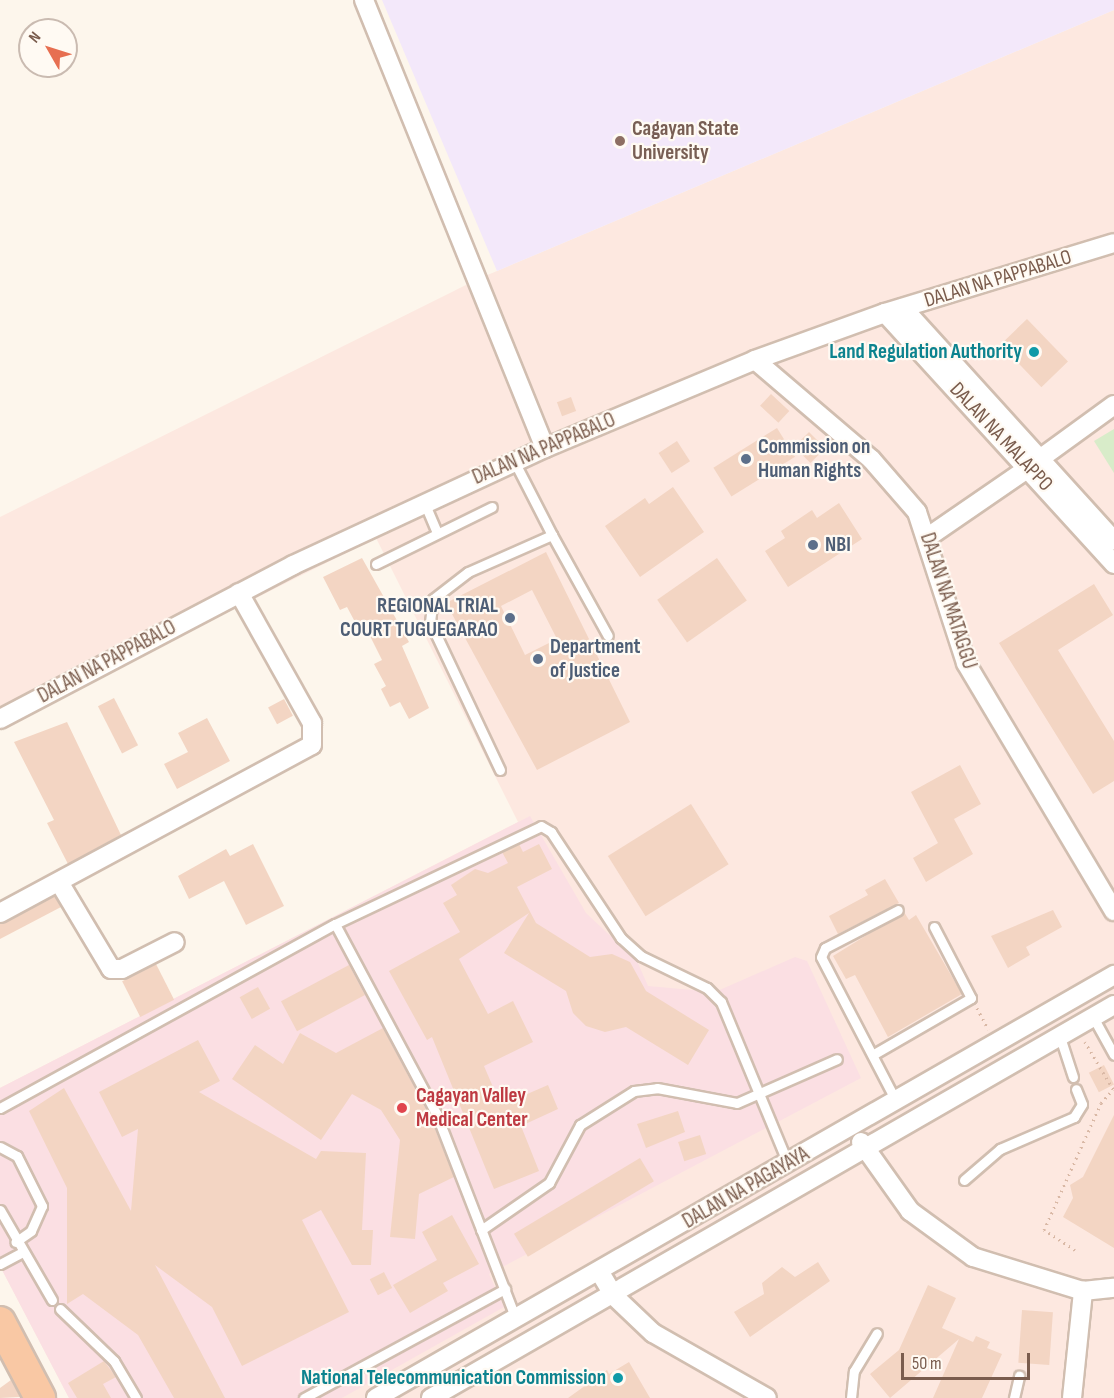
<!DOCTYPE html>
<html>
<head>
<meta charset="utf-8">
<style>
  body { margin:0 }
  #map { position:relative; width:1114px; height:1398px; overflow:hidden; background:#fdf6ec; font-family:"Sofia Sans Condensed",sans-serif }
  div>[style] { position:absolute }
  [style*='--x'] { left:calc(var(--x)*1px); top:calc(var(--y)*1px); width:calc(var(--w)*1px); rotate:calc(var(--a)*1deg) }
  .commercial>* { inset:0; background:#fde8e0 }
  .education>* { inset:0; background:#f3e8fa }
  .medical>* { inset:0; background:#fbdfe3 }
  .green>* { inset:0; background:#d8ecc9 }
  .building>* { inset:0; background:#f3d5c3; transform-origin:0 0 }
  .path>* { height:3px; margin-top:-1.5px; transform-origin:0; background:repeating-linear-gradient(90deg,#d9b8a5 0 1.5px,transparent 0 6px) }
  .roads { filter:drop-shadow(2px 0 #d1beb0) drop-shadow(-2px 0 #d1beb0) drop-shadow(0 2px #d1beb0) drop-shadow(0 -2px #d1beb0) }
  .service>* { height:9px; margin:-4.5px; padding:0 4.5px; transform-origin:4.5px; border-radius:4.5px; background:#fff }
  .minor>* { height:18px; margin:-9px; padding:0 9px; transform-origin:9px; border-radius:9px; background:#fff }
  .trunk>* { height:30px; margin:-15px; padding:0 15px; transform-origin:15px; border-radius:15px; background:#f9c8a4 }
  .dots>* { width:16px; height:16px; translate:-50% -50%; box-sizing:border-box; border:3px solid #fffaf3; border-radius:50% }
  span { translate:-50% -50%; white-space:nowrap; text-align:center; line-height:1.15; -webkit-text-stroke:4.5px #fffaf3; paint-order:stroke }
  .education-label { font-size:21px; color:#785e54; font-weight:700 }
  .left { translate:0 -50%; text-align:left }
  .street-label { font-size:21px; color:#7a5c4d }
  .culture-label { font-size:21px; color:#0d838f; font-weight:700 }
  .right { translate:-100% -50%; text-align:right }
  .service-label { font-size:21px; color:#4e5e75; font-weight:700 }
  .health-label { font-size:21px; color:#be3a42; font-weight:700 }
  .north { position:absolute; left:18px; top:18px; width:60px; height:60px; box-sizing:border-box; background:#fffaf3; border:2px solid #cabbb1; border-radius:50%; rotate:309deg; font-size:16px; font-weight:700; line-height:24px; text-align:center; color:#7a5c4d }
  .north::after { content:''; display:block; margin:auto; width:21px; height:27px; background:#e76f51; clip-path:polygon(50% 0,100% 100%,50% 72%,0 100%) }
  .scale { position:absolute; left:901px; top:1353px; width:129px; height:27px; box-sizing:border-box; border:3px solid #7a5c4d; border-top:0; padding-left:8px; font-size:18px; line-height:21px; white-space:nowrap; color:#7a5c4d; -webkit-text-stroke:4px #fffaf3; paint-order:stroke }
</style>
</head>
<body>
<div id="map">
  <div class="commercial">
    <i style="clip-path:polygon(1114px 10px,1114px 1398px,69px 1398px,0 1266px,0 1088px,518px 822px,376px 538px,0 726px,0 517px,478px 279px)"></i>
  </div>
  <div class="education">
    <i style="clip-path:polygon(382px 0,1114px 0,1114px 10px,497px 271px)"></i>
  </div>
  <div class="medical">
    <i style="clip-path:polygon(530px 816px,586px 913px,637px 961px,648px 986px,715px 992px,795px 957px,807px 961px,861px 1078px,489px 1274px,504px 1307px,342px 1398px,69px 1398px,0 1266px,0 1088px)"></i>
  </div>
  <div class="green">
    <i style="clip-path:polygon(1114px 429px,1114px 473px,1094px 441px)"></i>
  </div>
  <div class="building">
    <i style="left:1027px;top:319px;width:59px;height:37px;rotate:46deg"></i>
    <i style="left:771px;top:394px;width:25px;height:16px;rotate:43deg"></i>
    <i style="left:571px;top:397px;width:15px;height:15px;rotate:70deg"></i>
    <i style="left:777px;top:428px;width:34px;height:75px;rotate:58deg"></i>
    <i style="left:809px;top:432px;width:23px;height:21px;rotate:45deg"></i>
    <i style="left:677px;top:441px;width:24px;height:22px;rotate:57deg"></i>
    <i style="clip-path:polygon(673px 487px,704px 532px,640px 577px,605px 526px,645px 498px,649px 504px)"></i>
    <i style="clip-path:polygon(839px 503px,862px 539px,788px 587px,765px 551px,785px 538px,781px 531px,812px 510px,817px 518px)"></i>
    <i style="clip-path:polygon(evenodd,546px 552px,630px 722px,537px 770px,446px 603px,546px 552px,532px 590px,557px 639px,525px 655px,501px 606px,532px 590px)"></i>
    <i style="clip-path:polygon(362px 558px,409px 642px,402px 646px,429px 708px,409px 719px,400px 702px,390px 707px,381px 689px,386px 686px,374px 664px,382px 660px,368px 632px,362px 635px,347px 607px,340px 610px,323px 577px)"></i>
    <i style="left:717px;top:558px;width:52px;height:73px;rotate:55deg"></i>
    <i style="clip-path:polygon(1094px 584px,1113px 615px,1058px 650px,1114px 741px,1114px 781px,1093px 794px,999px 643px)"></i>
    <i style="left:114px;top:698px;width:53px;height:18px;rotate:63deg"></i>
    <i style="left:284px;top:699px;width:19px;height:18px;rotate:62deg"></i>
    <i style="clip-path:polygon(207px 718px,230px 761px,177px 789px,164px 764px,188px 752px,178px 733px)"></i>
    <i style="clip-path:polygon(67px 722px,121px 835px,68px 864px,47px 823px,54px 820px,14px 742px)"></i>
    <i style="clip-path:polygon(960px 765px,981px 804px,954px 819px,973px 854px,926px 882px,913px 858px,938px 843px,911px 792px)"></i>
    <i style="left:691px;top:804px;width:71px;height:98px;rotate:58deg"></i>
    <i style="clip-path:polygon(253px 844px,284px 906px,246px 925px,224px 881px,189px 899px,178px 876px,226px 849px,230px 856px)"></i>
    <i style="clip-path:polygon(519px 844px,523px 852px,539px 844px,552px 869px,517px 887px,536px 923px,590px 957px,612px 954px,630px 962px,646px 991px,709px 1030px,688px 1065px,626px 1027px,605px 1032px,586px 1026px,573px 1013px,566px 991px,504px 953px,529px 913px,459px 959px,488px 1014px,513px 1001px,533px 1042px,484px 1066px,496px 1094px,507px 1089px,511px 1101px,548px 1085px,558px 1109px,521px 1126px,539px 1171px,494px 1189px,432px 1037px,427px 1040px,389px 971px,460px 932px,443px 903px,457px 895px,451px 885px,475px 869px,488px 873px,508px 863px,502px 852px)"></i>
    <i style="clip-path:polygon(885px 879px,899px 903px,838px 934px,829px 916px,868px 895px,865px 890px)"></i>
    <i style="clip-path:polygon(55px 896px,61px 907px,0 939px,0 924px)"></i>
    <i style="clip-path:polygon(1053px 910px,1062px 927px,1026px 947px,1030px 955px,1008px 968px,991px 936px)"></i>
    <i style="clip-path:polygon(904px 912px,909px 920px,916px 915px,962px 994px,888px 1037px,855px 975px,846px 979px,833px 956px)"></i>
    <i style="left:156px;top:964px;width:40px;height:38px;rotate:63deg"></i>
    <i style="left:349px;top:965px;width:34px;height:77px;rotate:62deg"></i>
    <i style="left:258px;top:987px;width:25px;height:21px;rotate:61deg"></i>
    <i style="clip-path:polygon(383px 1028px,431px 1119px,454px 1177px,419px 1194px,415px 1239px,390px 1237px,400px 1140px,381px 1110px,352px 1094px,321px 1140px,232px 1079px,255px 1045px,283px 1064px,300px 1033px,336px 1053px)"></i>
    <i style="clip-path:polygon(198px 1040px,220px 1081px,199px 1092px,316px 1159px,321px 1151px,366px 1153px,362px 1230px,373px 1230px,371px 1265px,352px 1265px,321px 1210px,302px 1220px,349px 1312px,242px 1366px,212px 1307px,155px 1265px,225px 1398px,174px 1398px,138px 1335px,83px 1294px,67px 1304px,67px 1188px,29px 1111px,64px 1088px,131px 1211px,138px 1129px,122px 1137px,99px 1092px)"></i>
    <i style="left:1104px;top:1065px;width:22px;height:17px;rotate:63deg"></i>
    <i style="clip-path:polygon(678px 1111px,685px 1132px,646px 1148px,637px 1124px)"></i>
    <i style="clip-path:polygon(1114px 1115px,1114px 1248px,1063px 1217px,1073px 1198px,1070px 1185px,1083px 1177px)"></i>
    <i style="left:700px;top:1135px;width:20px;height:23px;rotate:72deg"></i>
    <i style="left:640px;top:1158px;width:27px;height:147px;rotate:59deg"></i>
    <i style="clip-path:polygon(452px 1215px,479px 1264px,443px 1283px,448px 1291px,410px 1313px,393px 1285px,437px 1260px,422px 1232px)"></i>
    <i style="clip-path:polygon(818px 1262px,830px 1281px,750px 1337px,734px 1312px,764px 1294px,762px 1283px,782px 1267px,795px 1277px)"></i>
    <i style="left:384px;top:1272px;width:18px;height:16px;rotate:63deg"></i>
    <i style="clip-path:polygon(928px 1285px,956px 1298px,942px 1328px,973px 1342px,976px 1336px,990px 1342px,987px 1348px,1002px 1354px,982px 1398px,933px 1398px,959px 1339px,890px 1398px,870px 1374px,899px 1350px)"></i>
    <i style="left:1022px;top:1310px;width:31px;height:53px;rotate:4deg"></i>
    <i style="clip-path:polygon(104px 1361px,116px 1377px,103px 1384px,111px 1398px,77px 1398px,68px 1383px)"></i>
    <i style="clip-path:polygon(629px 1362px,650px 1398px,568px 1398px,607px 1370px,609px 1374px)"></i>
    <i style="clip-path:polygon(11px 1380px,20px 1397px,0 1398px,0 1388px)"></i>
  </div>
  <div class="path">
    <i style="--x:977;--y:1008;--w:24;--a:62"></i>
    <i style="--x:1075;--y:1250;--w:37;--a:-147"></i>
    <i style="--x:1044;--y:1230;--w:139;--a:-65.8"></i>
    <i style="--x:1101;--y:1103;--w:18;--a:-49"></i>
    <i style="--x:1113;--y:1089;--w:55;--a:-120.8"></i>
  </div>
  <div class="roads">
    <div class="service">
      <i style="--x:514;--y:461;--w:83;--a:62.8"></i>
      <i style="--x:424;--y:502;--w:33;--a:67"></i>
      <i style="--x:376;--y:564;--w:129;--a:-26.2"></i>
      <i style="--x:500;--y:770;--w:164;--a:-115.3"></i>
      <i style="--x:430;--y:622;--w:23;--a:-83"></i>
      <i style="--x:433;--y:599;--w:44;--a:-37.6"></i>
      <i style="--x:468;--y:572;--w:92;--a:-23.8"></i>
      <i style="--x:552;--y:535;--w:115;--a:61"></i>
      <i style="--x:335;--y:924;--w:214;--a:61.9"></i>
      <i style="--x:436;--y:1113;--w:221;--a:68.8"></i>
      <i style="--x:1093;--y:1017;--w:43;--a:61.1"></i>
      <i style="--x:1060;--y:1037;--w:42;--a:72"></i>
      <i style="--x:874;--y:1054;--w:112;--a:-30"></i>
      <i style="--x:971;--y:998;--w:80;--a:-117.5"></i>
      <i style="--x:896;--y:1101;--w:162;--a:-117.5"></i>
      <i style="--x:821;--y:957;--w:10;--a:-66"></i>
      <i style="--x:825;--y:948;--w:82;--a:-27.5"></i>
      <i style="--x:0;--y:1108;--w:382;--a:-28.8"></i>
      <i style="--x:335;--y:924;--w:228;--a:-25.4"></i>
      <i style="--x:541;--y:826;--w:12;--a:31"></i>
      <i style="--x:551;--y:832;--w:127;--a:56.6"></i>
      <i style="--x:621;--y:938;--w:27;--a:42"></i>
      <i style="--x:641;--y:956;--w:73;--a:25.9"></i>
      <i style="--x:707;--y:988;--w:20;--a:45"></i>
      <i style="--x:721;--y:1002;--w:175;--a:67.5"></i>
      <i style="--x:0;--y:1147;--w:19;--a:28"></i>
      <i style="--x:17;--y:1156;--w:56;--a:63.4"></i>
      <i style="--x:42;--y:1206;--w:27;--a:114"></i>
      <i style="--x:31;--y:1231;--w:19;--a:145"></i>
      <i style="--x:964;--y:1180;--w:48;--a:-40.7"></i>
      <i style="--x:1000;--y:1149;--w:81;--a:-23.4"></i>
      <i style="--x:1074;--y:1117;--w:15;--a:-58"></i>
      <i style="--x:1082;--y:1104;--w:16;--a:-112"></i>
      <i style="--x:0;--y:1210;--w:104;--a:60"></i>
      <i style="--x:481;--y:1230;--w:83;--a:-34.7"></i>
      <i style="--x:549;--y:1183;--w:66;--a:-61.9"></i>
      <i style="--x:580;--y:1125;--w:64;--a:-32.2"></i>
      <i style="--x:634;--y:1091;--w:23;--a:-7"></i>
      <i style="--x:657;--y:1088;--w:81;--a:10.6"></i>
      <i style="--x:737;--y:1103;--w:109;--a:-23.7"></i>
      <i style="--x:0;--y:1264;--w:24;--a:-28"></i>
      <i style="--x:60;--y:1309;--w:75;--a:43.9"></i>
      <i style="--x:114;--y:1361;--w:43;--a:59.3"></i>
      <i style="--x:304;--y:1398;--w:229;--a:-28.5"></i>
      <i style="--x:851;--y:1398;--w:27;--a:-84"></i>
      <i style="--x:854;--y:1371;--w:44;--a:-58.8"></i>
      <i style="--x:1014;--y:1398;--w:23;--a:-77"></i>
    </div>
    <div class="minor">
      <i style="--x:364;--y:0;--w:483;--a:68"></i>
      <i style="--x:903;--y:308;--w:314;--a:47.8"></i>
      <i style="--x:885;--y:313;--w:340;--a:47.6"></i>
      <i style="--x:755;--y:360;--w:153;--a:40.5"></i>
      <i style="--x:871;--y:459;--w:70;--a:49"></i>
      <i style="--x:917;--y:512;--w:159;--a:72"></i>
      <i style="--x:966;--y:663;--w:289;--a:59.2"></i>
      <i style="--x:1041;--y:458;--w:90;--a:-36"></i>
      <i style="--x:928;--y:537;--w:124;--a:-34.5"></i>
      <i style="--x:0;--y:719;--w:331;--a:-27.7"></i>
      <i style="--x:293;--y:565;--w:278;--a:-24.9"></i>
      <i style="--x:545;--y:448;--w:228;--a:-22.7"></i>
      <i style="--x:755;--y:360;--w:138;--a:-19.9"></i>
      <i style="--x:885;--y:313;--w:239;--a:-17"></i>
      <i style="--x:59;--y:882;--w:101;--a:59.1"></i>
      <i style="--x:111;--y:969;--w:11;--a:0"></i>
      <i style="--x:122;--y:969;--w:59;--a:-27"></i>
      <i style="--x:0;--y:913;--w:354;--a:-28.3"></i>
      <i style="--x:312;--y:745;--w:22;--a:-90"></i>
      <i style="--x:312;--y:723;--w:149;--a:-119.3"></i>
      <i style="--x:861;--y:1142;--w:85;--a:54.6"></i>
      <i style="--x:910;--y:1211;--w:78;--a:36.1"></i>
      <i style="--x:973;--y:1257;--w:115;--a:17.2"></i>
      <i style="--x:1083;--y:1291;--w:31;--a:-6"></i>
      <i style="--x:599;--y:1271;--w:29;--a:59"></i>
      <i style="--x:614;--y:1296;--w:54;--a:43.5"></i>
      <i style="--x:653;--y:1333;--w:131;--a:29.7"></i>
      <i style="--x:376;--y:1398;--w:851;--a:-29.82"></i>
      <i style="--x:431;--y:1398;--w:788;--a:-29.92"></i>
      <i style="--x:1072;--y:1398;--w:108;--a:-84.1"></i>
    </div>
    <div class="trunk">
      <i style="--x:0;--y:1322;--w:86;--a:62.2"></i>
    </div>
  </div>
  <div class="dots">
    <i style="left:620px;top:141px;background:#8d6e63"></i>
    <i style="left:1034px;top:352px;background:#0f9aa8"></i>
    <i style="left:746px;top:459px;background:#5c6f8a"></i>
    <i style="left:813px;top:545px;background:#5c6f8a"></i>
    <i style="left:510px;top:618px;background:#5c6f8a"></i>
    <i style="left:538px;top:659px;background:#5c6f8a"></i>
    <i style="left:402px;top:1108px;background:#e0444e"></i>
    <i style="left:618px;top:1378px;background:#0f9aa8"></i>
  </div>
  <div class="education-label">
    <span class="left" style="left:632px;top:141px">Cagayan State<br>University</span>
  </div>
  <div class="street-label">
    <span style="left:998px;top:279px;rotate:-17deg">DALAN NA PAPPABALO</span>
    <span style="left:1001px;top:437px;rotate:47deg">DALAN NA MALAPPO</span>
    <span style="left:544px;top:449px;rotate:-23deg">DALAN NA PAPPABALO</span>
    <span style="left:948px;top:601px;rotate:72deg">DALAN NA MATAGGU</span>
    <span style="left:107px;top:662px;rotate:-28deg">DALAN NA PAPPABALO</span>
    <span style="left:746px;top:1188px;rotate:-30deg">DALAN NA PAGAYAYA</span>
  </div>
  <div class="culture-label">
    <span class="right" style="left:1022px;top:352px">Land Regulation Authority</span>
    <span class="right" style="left:606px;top:1378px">National Telecommunication Commission</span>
  </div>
  <div class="service-label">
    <span class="left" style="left:758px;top:459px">Commission on<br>Human Rights</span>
    <span class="left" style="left:825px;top:545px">NBI</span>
    <span class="right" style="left:498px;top:618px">REGIONAL TRIAL<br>COURT TUGUEGARAO</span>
    <span class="left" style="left:550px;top:659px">Department<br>of Justice</span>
  </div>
  <div class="health-label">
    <span class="left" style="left:416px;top:1108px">Cagayan Valley<br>Medical Center</span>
  </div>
  <div class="north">N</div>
  <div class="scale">50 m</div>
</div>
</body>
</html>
